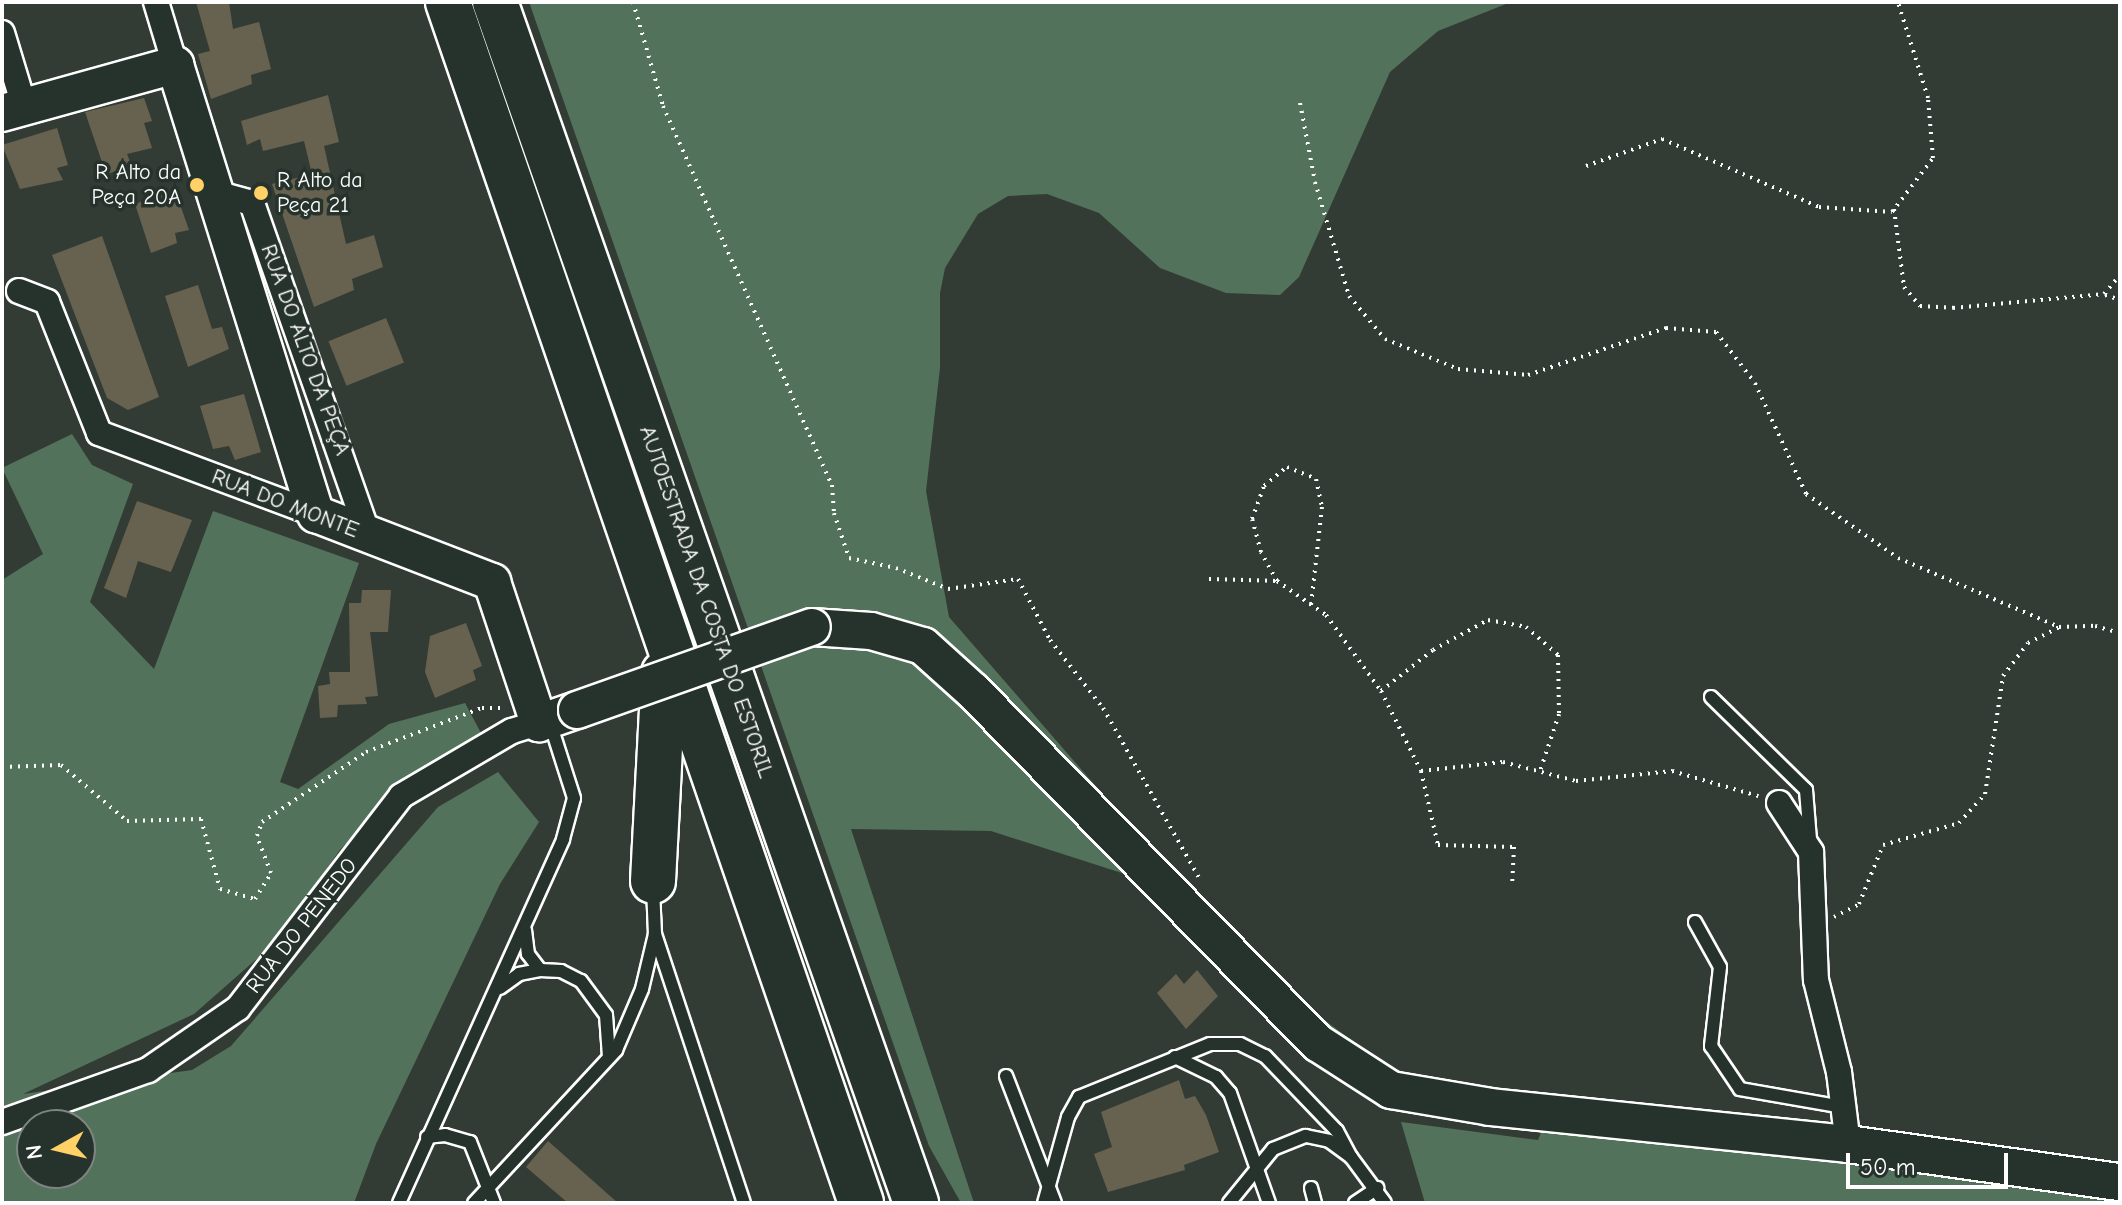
<!DOCTYPE html>
<html>
<head>
<meta charset="utf-8">
<style>
  body { margin:0 }
  #map { position:relative; width:2122px; height:1205px; overflow:hidden; background:#333c34; font-family:"Comic Neue",sans-serif }
  div>[style] { position:absolute }
  [style*='--x'] { left:calc(var(--x)*1px); top:calc(var(--y)*1px); width:calc(var(--w)*1px); rotate:calc(var(--a)*1deg) }
  .green>* { inset:0; background:#52725b }
  .building>* { inset:0; background:#676250; transform-origin:0 0 }
  .path>* { height:4px; margin-top:-2px; transform-origin:0; background:repeating-linear-gradient(90deg,#fff 0 2px,transparent 0 8px) }
  .roads { filter:drop-shadow(2px 0 #fff) drop-shadow(-2px 0 #fff) drop-shadow(0 2px #fff) drop-shadow(0 -2px #fff) }
  .lane>* { height:12px; margin:-6px; padding:0 6px; transform-origin:6px; border-radius:6px; background:#26332d }
  .street>* { height:24px; margin:-12px; padding:0 12px; transform-origin:12px; border-radius:12px; background:#26332d }
  .secondary>* { height:36px; margin:-18px; padding:0 18px; transform-origin:18px; border-radius:18px; background:#26332d }
  .highway>* { height:44px; margin:-22px; padding:0 22px; transform-origin:22px; border-radius:22px; background:#26332d }
  .bridges { filter:drop-shadow(2px 0 #fff) drop-shadow(-2px 0 #fff) drop-shadow(0 2px #fff) drop-shadow(0 -2px #fff) }
  .secondary-bridge>* { height:36px; margin:-18px; padding:0 18px; transform-origin:18px; border-radius:18px; background:#26332d }
  .dots>* { width:22px; height:22px; translate:-50% -50%; box-sizing:border-box; border:4px solid #26332d; border-radius:50% }
  span { translate:-50% -50%; white-space:nowrap; text-align:center; line-height:1.15; -webkit-text-stroke:7px #26332d; paint-order:stroke }
  .poi-label { font-size:22px; color:#fff }
  .right { translate:-100% -50%; text-align:right }
  .left { translate:0 -50%; text-align:left }
  .street-label { font-size:22px; color:#fff }
  .frame { position:absolute; inset:0; border:4px solid #fff; pointer-events:none }
  .north { position:absolute; left:16px; top:1109px; width:80px; height:80px; box-sizing:border-box; background:#26332d; border:2px solid #7d8581; border-radius:50%; rotate:262deg; font-size:22px; font-weight:700; line-height:32px; text-align:center; color:#fff }
  .north::after { content:''; display:block; margin:auto; width:28px; height:36px; background:#ffd166; clip-path:polygon(50% 0,100% 100%,50% 72%,0 100%) }
  .scale { position:absolute; left:1846px; top:1153px; width:162px; height:36px; box-sizing:border-box; border:4px solid #fff; border-top:0; padding-left:10px; font-size:24px; line-height:28px; white-space:nowrap; color:#fff; -webkit-text-stroke:6px #26332d; paint-order:stroke }
</style>
</head>
<body>
<div id="map">
  <div class="green">
    <i style="clip-path:polygon(529px 2px,1511px 2px,1438px 31px,1390px 72px,1299px 277px,1280px 295px,1226px 293px,1160px 268px,1099px 213px,1047px 194px,1008px 196px,978px 214px,945px 268px,940px 293px,940px 368px,926px 491px,949px 617px,1133px 829px,1276px 984px,1409px 1083px,1361px 1066px,1296px 1016px,945px 641px,914px 626px,851px 610px,809px 610px,818px 639px,896px 647px,922px 660px,960px 691px,1128px 875px,991px 831px,851px 829px,974px 1203px,961px 1203px,929px 1146px)"></i>
    <i style="clip-path:polygon(evenodd,72px 434px,92px 465px,133px 484px,90px 602px,154px 669px,213px 511px,359px 563px,280px 782px,298px 789px,389px 724px,465px 703px,481px 733px,414px 772px,339px 851px,277px 941px,194px 1014px,23px 1094px,192px 1070px,231px 1046px,438px 807px,498px 772px,539px 822px,500px 884px,376px 1144px,354px 1203px,2px 1203px,2px 580px,43px 554px,2px 468px,72px 434px,32px 1125px,80px 1125px,80px 1173px,32px 1173px,32px 1125px)"></i>
    <i style="clip-path:polygon(1401px 1122px,1538px 1140px,1544px 1125px,1790px 1152px,2120px 1203px,1425px 1203px)"></i>
  </div>
  <div class="building">
    <i style="clip-path:polygon(196px 2px,229px 2px,233px 29px,259px 22px,271px 69px,251px 75px,252px 84px,211px 99px,198px 54px,210px 51px)"></i>
    <i style="clip-path:polygon(328px 95px,339px 142px,324px 146px,346px 244px,374px 235px,383px 267px,352px 279px,354px 290px,314px 307px,272px 184px,312px 174px,304px 141px,263px 151px,260px 139px,247px 145px,241px 121px)"></i>
    <i style="clip-path:polygon(144px 98px,152px 121px,144px 123px,152px 148px,127px 154px,132px 167px,106px 174px,85px 112px)"></i>
    <i style="clip-path:polygon(57px 128px,68px 165px,57px 168px,63px 180px,20px 189px,2px 145px)"></i>
    <i style="clip-path:polygon(175px 190px,189px 230px,175px 233px,177px 243px,151px 253px,135px 204px)"></i>
    <i style="clip-path:polygon(102px 236px,159px 397px,128px 410px,107px 398px,52px 255px)"></i>
    <i style="clip-path:polygon(198px 285px,212px 329px,222px 327px,229px 349px,188px 367px,165px 296px)"></i>
    <i style="left:386px;top:318px;width:48px;height:62px;rotate:68deg"></i>
    <i style="clip-path:polygon(244px 394px,261px 452px,235px 460px,229px 446px,213px 449px,200px 406px)"></i>
    <i style="clip-path:polygon(137px 501px,192px 520px,171px 572px,138px 561px,126px 598px,104px 588px)"></i>
    <i style="clip-path:polygon(362px 590px,391px 590px,388px 632px,370px 632px,378px 696px,365px 697px,367px 704px,338px 705px,337px 717px,320px 718px,318px 686px,330px 684px,329px 672px,350px 672px,349px 603px,361px 603px)"></i>
    <i style="clip-path:polygon(466px 623px,482px 666px,473px 670px,476px 680px,435px 698px,425px 672px,430px 636px)"></i>
    <i style="clip-path:polygon(1197px 970px,1218px 996px,1186px 1029px,1157px 993px,1176px 974px,1184px 984px)"></i>
    <i style="clip-path:polygon(1179px 1080px,1185px 1099px,1195px 1096px,1206px 1115px,1219px 1152px,1184px 1165px,1185px 1170px,1108px 1192px,1094px 1154px,1112px 1147px,1101px 1112px)"></i>
    <i style="clip-path:polygon(548px 1141px,618px 1203px,568px 1203px,526px 1167px)"></i>
  </div>
  <div class="path">
    <i style="--x:633;--y:2;--w:108;--a:73.9"></i>
    <i style="--x:663;--y:106;--w:415;--a:66"></i>
    <i style="--x:832;--y:485;--w:28;--a:86"></i>
    <i style="--x:834;--y:513;--w:47;--a:71.6"></i>
    <i style="--x:849;--y:558;--w:48;--a:12"></i>
    <i style="--x:896;--y:568;--w:56;--a:22"></i>
    <i style="--x:948;--y:589;--w:71;--a:-8.1"></i>
    <i style="--x:1018;--y:579;--w:69;--a:62.3"></i>
    <i style="--x:1050;--y:640;--w:86;--a:52.1"></i>
    <i style="--x:1103;--y:708;--w:199;--a:60.5"></i>
    <i style="--x:1300;--y:103;--w:80;--a:79.2"></i>
    <i style="--x:1315;--y:182;--w:119;--a:73.4"></i>
    <i style="--x:1349;--y:296;--w:56;--a:50.1"></i>
    <i style="--x:1385;--y:339;--w:79;--a:22.3"></i>
    <i style="--x:1458;--y:369;--w:70;--a:4.9"></i>
    <i style="--x:1528;--y:375;--w:146;--a:-18.8"></i>
    <i style="--x:1666;--y:328;--w:50;--a:4.6"></i>
    <i style="--x:1716;--y:332;--w:64;--a:52.6"></i>
    <i style="--x:1755;--y:383;--w:122;--a:65.3"></i>
    <i style="--x:1806;--y:494;--w:112;--a:34.8"></i>
    <i style="--x:1898;--y:558;--w:175;--a:23.2"></i>
    <i style="--x:1586;--y:166;--w:81;--a:-19.6"></i>
    <i style="--x:1662;--y:139;--w:171;--a:23.4"></i>
    <i style="--x:1819;--y:207;--w:73;--a:3.9"></i>
    <i style="--x:1892;--y:212;--w:68;--a:-52.8"></i>
    <i style="--x:1933;--y:158;--w:60;--a:-94.8"></i>
    <i style="--x:1928;--y:98;--w:101;--a:-107.4"></i>
    <i style="--x:1894;--y:209;--w:79;--a:82.7"></i>
    <i style="--x:1904;--y:287;--w:25;--a:50"></i>
    <i style="--x:1920;--y:306;--w:33;--a:3"></i>
    <i style="--x:1953;--y:308;--w:152;--a:-5.3"></i>
    <i style="--x:2104;--y:294;--w:25;--a:-50"></i>
    <i style="--x:2105;--y:295;--w:16;--a:18"></i>
    <i style="--x:1209;--y:579;--w:68;--a:1.7"></i>
    <i style="--x:1277;--y:581;--w:60;--a:34.8"></i>
    <i style="--x:1326;--y:615;--w:94;--a:54.1"></i>
    <i style="--x:1381;--y:691;--w:89;--a:63.4"></i>
    <i style="--x:1421;--y:771;--w:82;--a:-6.3"></i>
    <i style="--x:1503;--y:762;--w:75;--a:14.6"></i>
    <i style="--x:1576;--y:781;--w:97;--a:-5.9"></i>
    <i style="--x:1672;--y:771;--w:90;--a:16.2"></i>
    <i style="--x:1277;--y:581;--w:33;--a:-119"></i>
    <i style="--x:1261;--y:552;--w:34;--a:-105"></i>
    <i style="--x:1252;--y:519;--w:35;--a:-70"></i>
    <i style="--x:1264;--y:486;--w:30;--a:-40"></i>
    <i style="--x:1287;--y:467;--w:31;--a:22"></i>
    <i style="--x:1316;--y:479;--w:29;--a:78"></i>
    <i style="--x:1322;--y:507;--w:99;--a:96.4"></i>
    <i style="--x:1381;--y:691;--w:66;--a:-38.3"></i>
    <i style="--x:1433;--y:650;--w:63;--a:-28.6"></i>
    <i style="--x:1488;--y:620;--w:39;--a:10"></i>
    <i style="--x:1526;--y:627;--w:43;--a:41.2"></i>
    <i style="--x:1558;--y:655;--w:59;--a:89"></i>
    <i style="--x:1559;--y:714;--w:60;--a:108.4"></i>
    <i style="--x:2;--y:767;--w:59;--a:-1.9"></i>
    <i style="--x:61;--y:765;--w:87;--a:40.3"></i>
    <i style="--x:127;--y:821;--w:74;--a:-1.5"></i>
    <i style="--x:201;--y:819;--w:73;--a:74.8"></i>
    <i style="--x:220;--y:889;--w:36;--a:16"></i>
    <i style="--x:255;--y:899;--w:31;--a:-58"></i>
    <i style="--x:271;--y:873;--w:40;--a:-111"></i>
    <i style="--x:257;--y:836;--w:15;--a:-70"></i>
    <i style="--x:262;--y:822;--w:125;--a:-33.9"></i>
    <i style="--x:366;--y:752;--w:124;--a:-20.8"></i>
    <i style="--x:482;--y:708;--w:22;--a:0"></i>
    <i style="--x:1421;--y:771;--w:76;--a:77.1"></i>
    <i style="--x:1438;--y:845;--w:76;--a:1.5"></i>
    <i style="--x:1514;--y:847;--w:40;--a:92.9"></i>
    <i style="--x:1834;--y:917;--w:28;--a:-27"></i>
    <i style="--x:1859;--y:904;--w:64;--a:-67.9"></i>
    <i style="--x:1883;--y:845;--w:79;--a:-16.1"></i>
    <i style="--x:1959;--y:823;--w:39;--a:-48"></i>
    <i style="--x:1985;--y:794;--w:119;--a:-81.3"></i>
    <i style="--x:2003;--y:676;--w:41;--a:-52.9"></i>
    <i style="--x:2028;--y:643;--w:35;--a:-27"></i>
    <i style="--x:2059;--y:627;--w:36;--a:-2"></i>
    <i style="--x:2095;--y:626;--w:26;--a:16"></i>
  </div>
  <div class="roads">
    <div class="lane">
      <i style="--x:1711;--y:697;--w:133;--a:44.4"></i>
      <i style="--x:1806;--y:790;--w:50;--a:85.4"></i>
      <i style="--x:1695;--y:922;--w:51;--a:60.9"></i>
      <i style="--x:1720;--y:967;--w:80;--a:96.5"></i>
      <i style="--x:1711;--y:1046;--w:52;--a:56"></i>
      <i style="--x:1740;--y:1089;--w:105;--a:9.9"></i>
      <i style="--x:525;--y:930;--w:24;--a:83"></i>
      <i style="--x:528;--y:954;--w:20;--a:53"></i>
      <i style="--x:655;--y:934;--w:283;--a:71.7"></i>
      <i style="--x:500;--y:988;--w:24;--a:-36"></i>
      <i style="--x:519;--y:974;--w:21;--a:-11"></i>
      <i style="--x:540;--y:970;--w:21;--a:3"></i>
      <i style="--x:561;--y:971;--w:22;--a:27"></i>
      <i style="--x:581;--y:981;--w:42;--a:53.7"></i>
      <i style="--x:606;--y:1015;--w:42;--a:85.9"></i>
      <i style="--x:1175;--y:1057;--w:46;--a:26"></i>
      <i style="--x:1216;--y:1077;--w:21;--a:49"></i>
      <i style="--x:1230;--y:1093;--w:117;--a:70.5"></i>
      <i style="--x:1006;--y:1076;--w:136;--a:68.9"></i>
      <i style="--x:427;--y:1137;--w:18;--a:-6"></i>
      <i style="--x:445;--y:1135;--w:26;--a:16"></i>
      <i style="--x:470;--y:1142;--w:66;--a:68.5"></i>
      <i style="--x:1311;--y:1188;--w:16;--a:75"></i>
      <i style="--x:399;--y:1203;--w:399;--a:-65.7"></i>
      <i style="--x:563;--y:839;--w:42;--a:-75"></i>
      <i style="--x:574;--y:798;--w:79;--a:-107.7"></i>
      <i style="--x:474;--y:1203;--w:209;--a:-47.1"></i>
      <i style="--x:616;--y:1050;--w:66;--a:-66.9"></i>
      <i style="--x:642;--y:989;--w:57;--a:-76.7"></i>
      <i style="--x:655;--y:934;--w:45;--a:-92.5"></i>
      <i style="--x:1044;--y:1203;--w:89;--a:-74.4"></i>
      <i style="--x:1068;--y:1117;--w:23;--a:-61"></i>
      <i style="--x:1079;--y:1097;--w:141;--a:-22"></i>
      <i style="--x:1210;--y:1044;--w:30;--a:0"></i>
      <i style="--x:1240;--y:1044;--w:28;--a:26"></i>
      <i style="--x:1265;--y:1056;--w:104;--a:46.2"></i>
      <i style="--x:1337;--y:1131;--w:30;--a:62"></i>
      <i style="--x:1229;--y:1203;--w:70;--a:-50.8"></i>
      <i style="--x:1273;--y:1149;--w:35;--a:-22"></i>
      <i style="--x:1306;--y:1136;--w:24;--a:12"></i>
      <i style="--x:1329;--y:1141;--w:27;--a:36"></i>
      <i style="--x:1351;--y:1157;--w:57;--a:53.5"></i>
      <i style="--x:1355;--y:1203;--w:27;--a:-34"></i>
    </div>
    <div class="street">
      <i style="--x:156;--y:2;--w:66;--a:73.2"></i>
      <i style="--x:2;--y:33;--w:76;--a:73.2"></i>
      <i style="--x:212;--y:192;--w:41;--a:15.4"></i>
      <i style="--x:252;--y:203;--w:354;--a:70.7"></i>
      <i style="--x:19;--y:291;--w:30;--a:21"></i>
      <i style="--x:47;--y:302;--w:141;--a:68.3"></i>
      <i style="--x:99;--y:433;--w:232;--a:20.5"></i>
      <i style="--x:1779;--y:803;--w:59;--a:56.9"></i>
      <i style="--x:1811;--y:852;--w:128;--a:87.8"></i>
      <i style="--x:1816;--y:980;--w:95;--a:76"></i>
      <i style="--x:1839;--y:1072;--w:73;--a:82.9"></i>
      <i style="--x:2;--y:1122;--w:155;--a:-19.6"></i>
      <i style="--x:148;--y:1070;--w:109;--a:-34.6"></i>
      <i style="--x:238;--y:1008;--w:267;--a:-52.4"></i>
      <i style="--x:401;--y:796;--w:129;--a:-30.4"></i>
      <i style="--x:512;--y:731;--w:28;--a:-17"></i>
    </div>
    <div class="secondary">
      <i style="--x:2;--y:113;--w:180;--a:-15.5"></i>
      <i style="--x:175;--y:65;--w:471;--a:72.6"></i>
      <i style="--x:316;--y:514;--w:189;--a:21.1"></i>
      <i style="--x:492;--y:582;--w:149;--a:71.6"></i>
      <i style="--x:539;--y:723;--w:40;--a:-18.9"></i>
      <i style="--x:812;--y:627;--w:59;--a:3.9"></i>
      <i style="--x:871;--y:631;--w:54;--a:16.1"></i>
      <i style="--x:923;--y:646;--w:67;--a:42"></i>
      <i style="--x:973;--y:691;--w:493;--a:45.6"></i>
      <i style="--x:1318;--y:1043;--w:87;--a:32.8"></i>
      <i style="--x:1391;--y:1090;--w:100;--a:9.7"></i>
      <i style="--x:1490;--y:1107;--w:360;--a:5.9"></i>
      <i style="--x:1848;--y:1144;--w:275;--a:8"></i>
    </div>
    <div class="highway">
      <i style="--x:448;--y:2;--w:1270;--a:71.02"></i>
      <i style="--x:495;--y:2;--w:1273;--a:70.68"></i>
      <i style="--x:653;--y:881;--w:208;--a:-87"></i>
    </div>
  </div>
  <div class="bridges">
    <div class="secondary-bridge">
      <i style="--x:577;--y:710;--w:249;--a:-19.5"></i>
    </div>
  </div>
  <div class="dots">
    <i style="left:197px;top:185px;background:#ffd166"></i>
    <i style="left:261px;top:193px;background:#ffd166"></i>
  </div>
  <div class="poi-label">
    <span class="right" style="left:181px;top:185px">R Alto da<br>Peça 20A</span>
    <span class="left" style="left:277px;top:193px">R Alto da<br>Peça 21</span>
  </div>
  <div class="street-label">
    <span style="left:305px;top:350px;rotate:70deg">RUA DO ALTO DA PEÇA</span>
    <span style="left:285px;top:504px;rotate:21deg">RUA DO MONTE</span>
    <span style="left:706px;top:602px;rotate:71deg">AUTOESTRADA DA COSTA DO ESTORIL</span>
    <span style="left:302px;top:926px;rotate:-52deg">RUA DO PENEDO</span>
  </div>
  <div class="frame"></div>
  <div class="north">N</div>
  <div class="scale">50 m</div>
</div>
</body>
</html>
